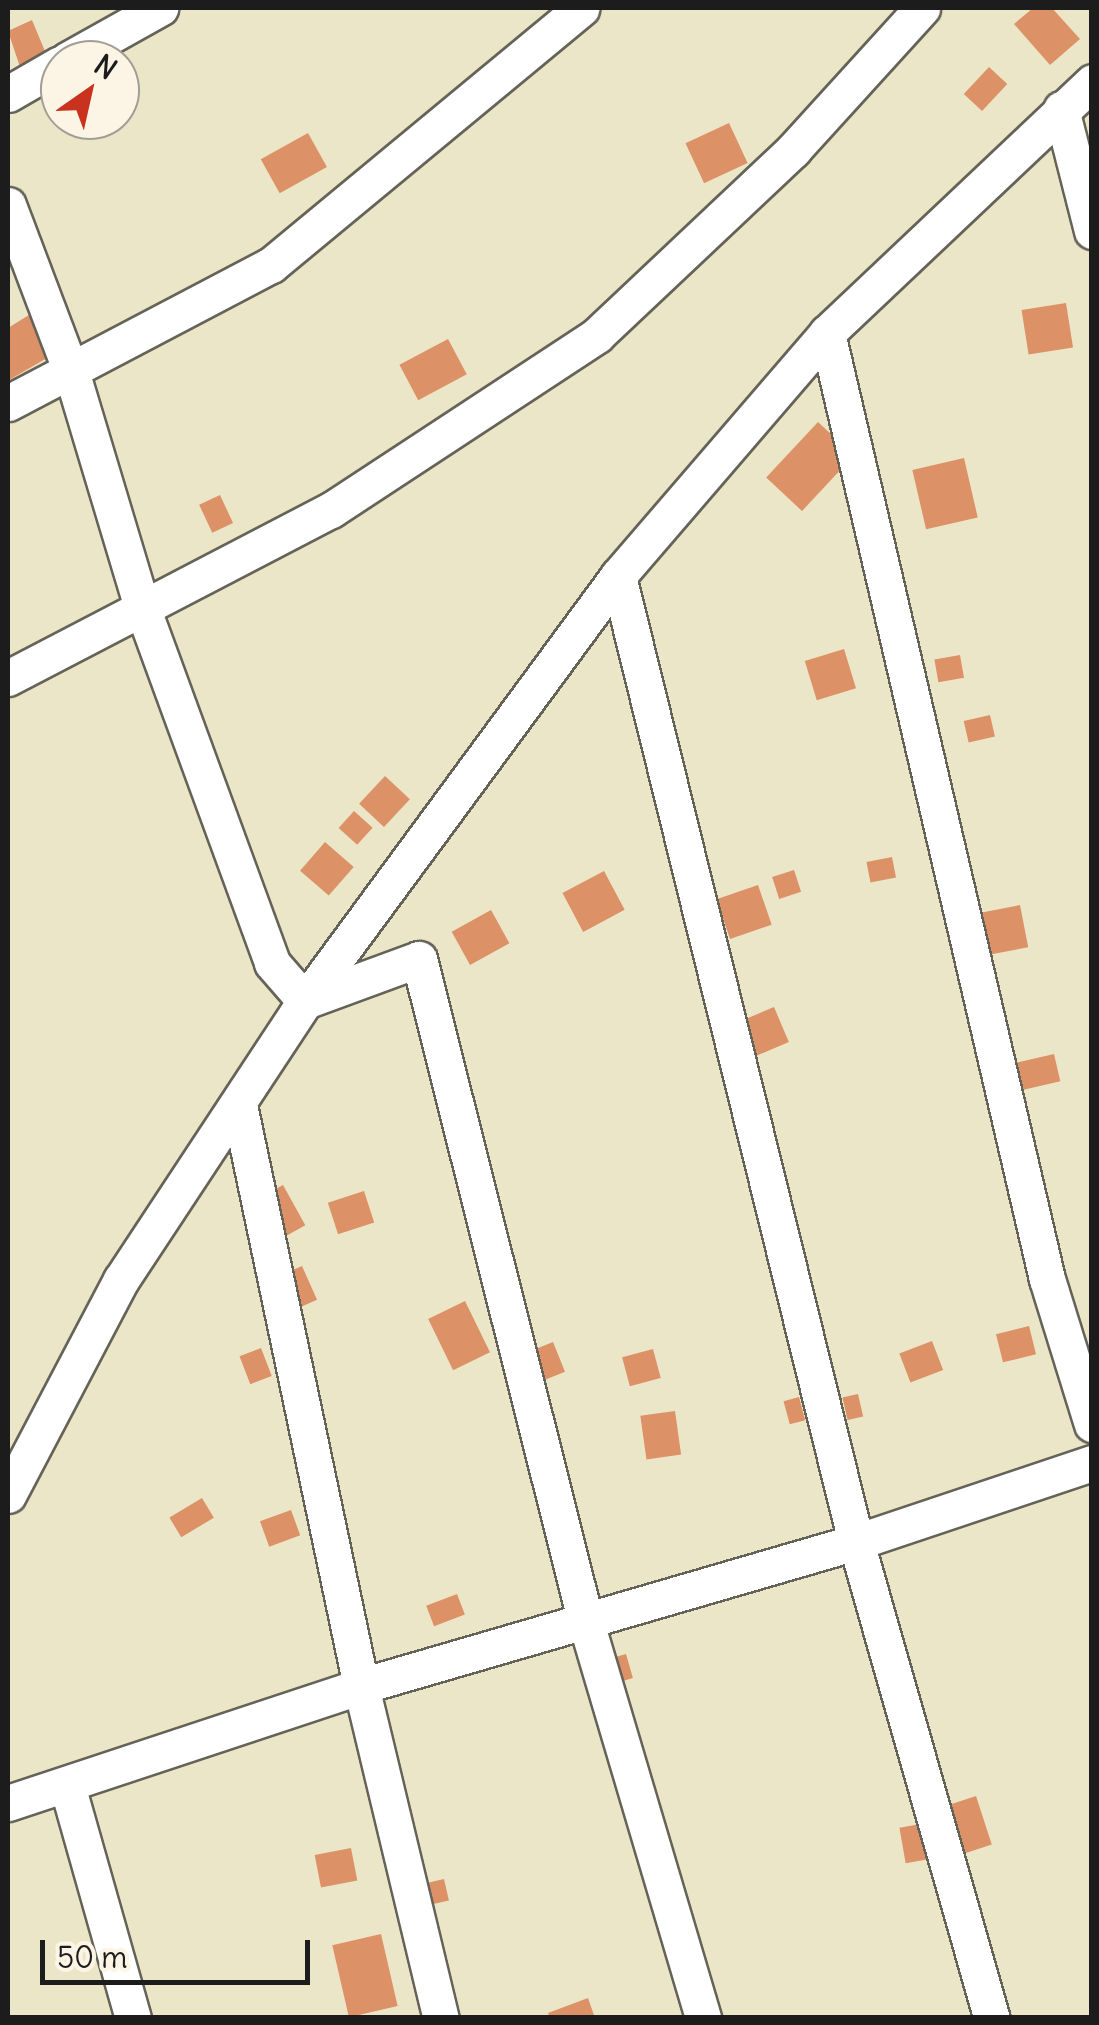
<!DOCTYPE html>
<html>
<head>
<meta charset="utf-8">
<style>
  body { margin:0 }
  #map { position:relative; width:1099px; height:2025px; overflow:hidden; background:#ece6c8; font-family:Delius,sans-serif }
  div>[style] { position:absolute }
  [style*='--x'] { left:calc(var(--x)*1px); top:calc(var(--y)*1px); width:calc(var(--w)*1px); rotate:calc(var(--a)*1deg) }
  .building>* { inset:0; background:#dc9167; transform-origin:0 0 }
  .roads { filter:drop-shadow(2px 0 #656358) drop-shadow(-2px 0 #656358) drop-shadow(0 2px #656358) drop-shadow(0 -2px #656358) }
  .street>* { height:35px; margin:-17.5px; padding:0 17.5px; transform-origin:17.5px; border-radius:17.5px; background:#fff }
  span { translate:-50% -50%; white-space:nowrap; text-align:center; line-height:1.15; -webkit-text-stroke:8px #fcf5e5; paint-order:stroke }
  .frame { position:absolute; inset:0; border:10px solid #1c1c1c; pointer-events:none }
  .north { position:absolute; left:40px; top:40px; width:100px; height:100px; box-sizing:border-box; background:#fcf5e5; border:2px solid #a29e95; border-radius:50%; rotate:34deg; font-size:28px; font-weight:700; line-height:40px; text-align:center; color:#1c1c1c }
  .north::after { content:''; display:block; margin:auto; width:35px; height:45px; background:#c8321e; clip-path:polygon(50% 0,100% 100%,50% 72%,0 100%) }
  .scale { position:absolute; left:40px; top:1940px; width:270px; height:45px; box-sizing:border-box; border:5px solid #1c1c1c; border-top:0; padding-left:12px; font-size:30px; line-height:35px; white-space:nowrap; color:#1c1c1c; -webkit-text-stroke:8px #fcf5e5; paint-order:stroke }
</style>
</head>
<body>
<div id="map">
  <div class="building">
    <i style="clip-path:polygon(1033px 8px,1052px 8px,1080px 39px,1050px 65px,1014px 24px)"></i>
    <i style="clip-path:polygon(32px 20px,49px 61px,22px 73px,8px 31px)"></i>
    <i style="left:989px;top:67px;width:25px;height:37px;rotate:43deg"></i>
    <i style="left:729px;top:123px;width:44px;height:48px;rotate:65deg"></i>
    <i style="left:308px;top:133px;width:39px;height:54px;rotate:61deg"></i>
    <i style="left:1066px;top:303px;width:45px;height:45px;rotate:81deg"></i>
    <i style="clip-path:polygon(37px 310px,61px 350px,9px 380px,8px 328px)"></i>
    <i style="left:448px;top:339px;width:40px;height:55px;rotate:62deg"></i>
    <i style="left:818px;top:422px;width:49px;height:76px;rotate:43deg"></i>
    <i style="left:964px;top:458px;width:61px;height:53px;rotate:77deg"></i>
    <i style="left:220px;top:495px;width:31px;height:23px;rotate:65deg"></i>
    <i style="left:844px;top:649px;width:41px;height:41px;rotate:73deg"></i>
    <i style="left:960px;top:655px;width:23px;height:26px;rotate:80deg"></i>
    <i style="left:990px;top:715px;width:22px;height:27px;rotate:77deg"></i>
    <i style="left:385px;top:776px;width:34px;height:38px;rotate:43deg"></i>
    <i style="left:354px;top:811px;width:25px;height:23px;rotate:42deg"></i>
    <i style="left:325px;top:842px;width:38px;height:38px;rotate:41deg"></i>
    <i style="left:892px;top:857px;width:21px;height:26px;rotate:79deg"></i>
    <i style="left:794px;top:870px;width:23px;height:23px;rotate:72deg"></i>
    <i style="left:604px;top:871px;width:44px;height:47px;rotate:62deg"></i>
    <i style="left:758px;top:885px;width:42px;height:44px;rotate:71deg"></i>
    <i style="left:1020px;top:905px;width:43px;height:40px;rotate:79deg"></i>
    <i style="left:491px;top:910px;width:38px;height:45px;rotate:61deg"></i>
    <i style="left:774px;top:1007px;width:38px;height:43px;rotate:67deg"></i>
    <i style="left:1054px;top:1054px;width:28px;height:41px;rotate:77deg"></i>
    <i style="left:283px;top:1185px;width:46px;height:37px;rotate:61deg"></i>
    <i style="left:364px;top:1191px;width:33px;height:38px;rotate:72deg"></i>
    <i style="left:302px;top:1266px;width:37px;height:29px;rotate:66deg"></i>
    <i style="left:465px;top:1301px;width:57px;height:41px;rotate:64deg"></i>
    <i style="left:1029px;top:1326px;width:29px;height:34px;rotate:76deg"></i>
    <i style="left:932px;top:1341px;width:31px;height:35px;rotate:69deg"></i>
    <i style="left:553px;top:1342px;width:32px;height:32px;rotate:68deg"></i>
    <i style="left:261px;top:1348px;width:30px;height:23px;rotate:69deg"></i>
    <i style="left:653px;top:1349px;width:30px;height:32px;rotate:75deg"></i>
    <i style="left:858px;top:1394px;width:23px;height:16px;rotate:77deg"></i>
    <i style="left:799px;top:1397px;width:24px;height:16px;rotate:75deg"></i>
    <i style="left:675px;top:1411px;width:44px;height:35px;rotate:82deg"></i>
    <i style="left:202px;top:1498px;width:23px;height:38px;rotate:59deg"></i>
    <i style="left:291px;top:1510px;width:27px;height:33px;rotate:70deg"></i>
    <i style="left:457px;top:1594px;width:22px;height:33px;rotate:69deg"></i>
    <i style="left:626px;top:1654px;width:25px;height:24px;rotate:74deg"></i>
    <i style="left:976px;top:1796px;width:51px;height:28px;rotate:72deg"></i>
    <i style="left:926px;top:1823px;width:36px;height:27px;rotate:80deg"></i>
    <i style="left:351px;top:1848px;width:33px;height:37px;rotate:79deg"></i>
    <i style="left:444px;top:1879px;width:22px;height:24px;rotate:77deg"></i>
    <i style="left:381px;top:1934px;width:74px;height:50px;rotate:77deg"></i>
    <i style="clip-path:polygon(588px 1998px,595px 2018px,550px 2018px,548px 2013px)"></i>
  </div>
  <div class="roads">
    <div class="street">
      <i style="--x:67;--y:60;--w:107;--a:-29.2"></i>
      <i style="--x:8;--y:94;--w:60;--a:-30"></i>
      <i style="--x:1061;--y:109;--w:126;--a:75.7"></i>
      <i style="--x:8;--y:205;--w:181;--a:69.3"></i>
      <i style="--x:72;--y:374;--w:243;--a:73.3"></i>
      <i style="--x:142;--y:607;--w:379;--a:69.9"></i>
      <i style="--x:272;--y:963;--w:50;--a:49"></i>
      <i style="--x:827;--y:333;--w:971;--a:76.91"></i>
      <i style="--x:1047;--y:1279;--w:152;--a:72.8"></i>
      <i style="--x:8;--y:403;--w:297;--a:-27.7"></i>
      <i style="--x:271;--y:265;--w:403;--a:-39.6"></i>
      <i style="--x:618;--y:576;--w:995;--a:76.16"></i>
      <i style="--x:856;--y:1542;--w:495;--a:74.1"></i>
      <i style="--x:8;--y:678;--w:364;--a:-27.5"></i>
      <i style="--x:331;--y:510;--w:318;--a:-33.3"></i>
      <i style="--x:597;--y:335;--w:270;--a:-43.3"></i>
      <i style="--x:793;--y:150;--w:192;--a:-47.7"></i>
      <i style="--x:305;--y:1001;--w:121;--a:-20.2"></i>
      <i style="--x:419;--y:959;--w:681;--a:75.88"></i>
      <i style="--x:585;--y:1619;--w:416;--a:73.5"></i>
      <i style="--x:239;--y:1105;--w:594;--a:78.14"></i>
      <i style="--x:361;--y:1686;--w:342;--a:76.5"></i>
      <i style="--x:8;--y:1495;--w:243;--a:-62.3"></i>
      <i style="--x:121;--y:1280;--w:334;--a:-56.6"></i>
      <i style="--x:305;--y:1001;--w:528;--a:-53.63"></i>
      <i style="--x:618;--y:576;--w:321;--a:-49.3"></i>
      <i style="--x:827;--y:333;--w:365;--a:-43.4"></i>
      <i style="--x:67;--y:1785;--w:242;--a:74.2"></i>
      <i style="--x:8;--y:1803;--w:372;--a:-18.3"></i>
      <i style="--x:361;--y:1686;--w:516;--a:-16.22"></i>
      <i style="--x:856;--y:1542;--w:249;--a:-18.5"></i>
    </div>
  </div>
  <div class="frame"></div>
  <div class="north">N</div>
  <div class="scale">50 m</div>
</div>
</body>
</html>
